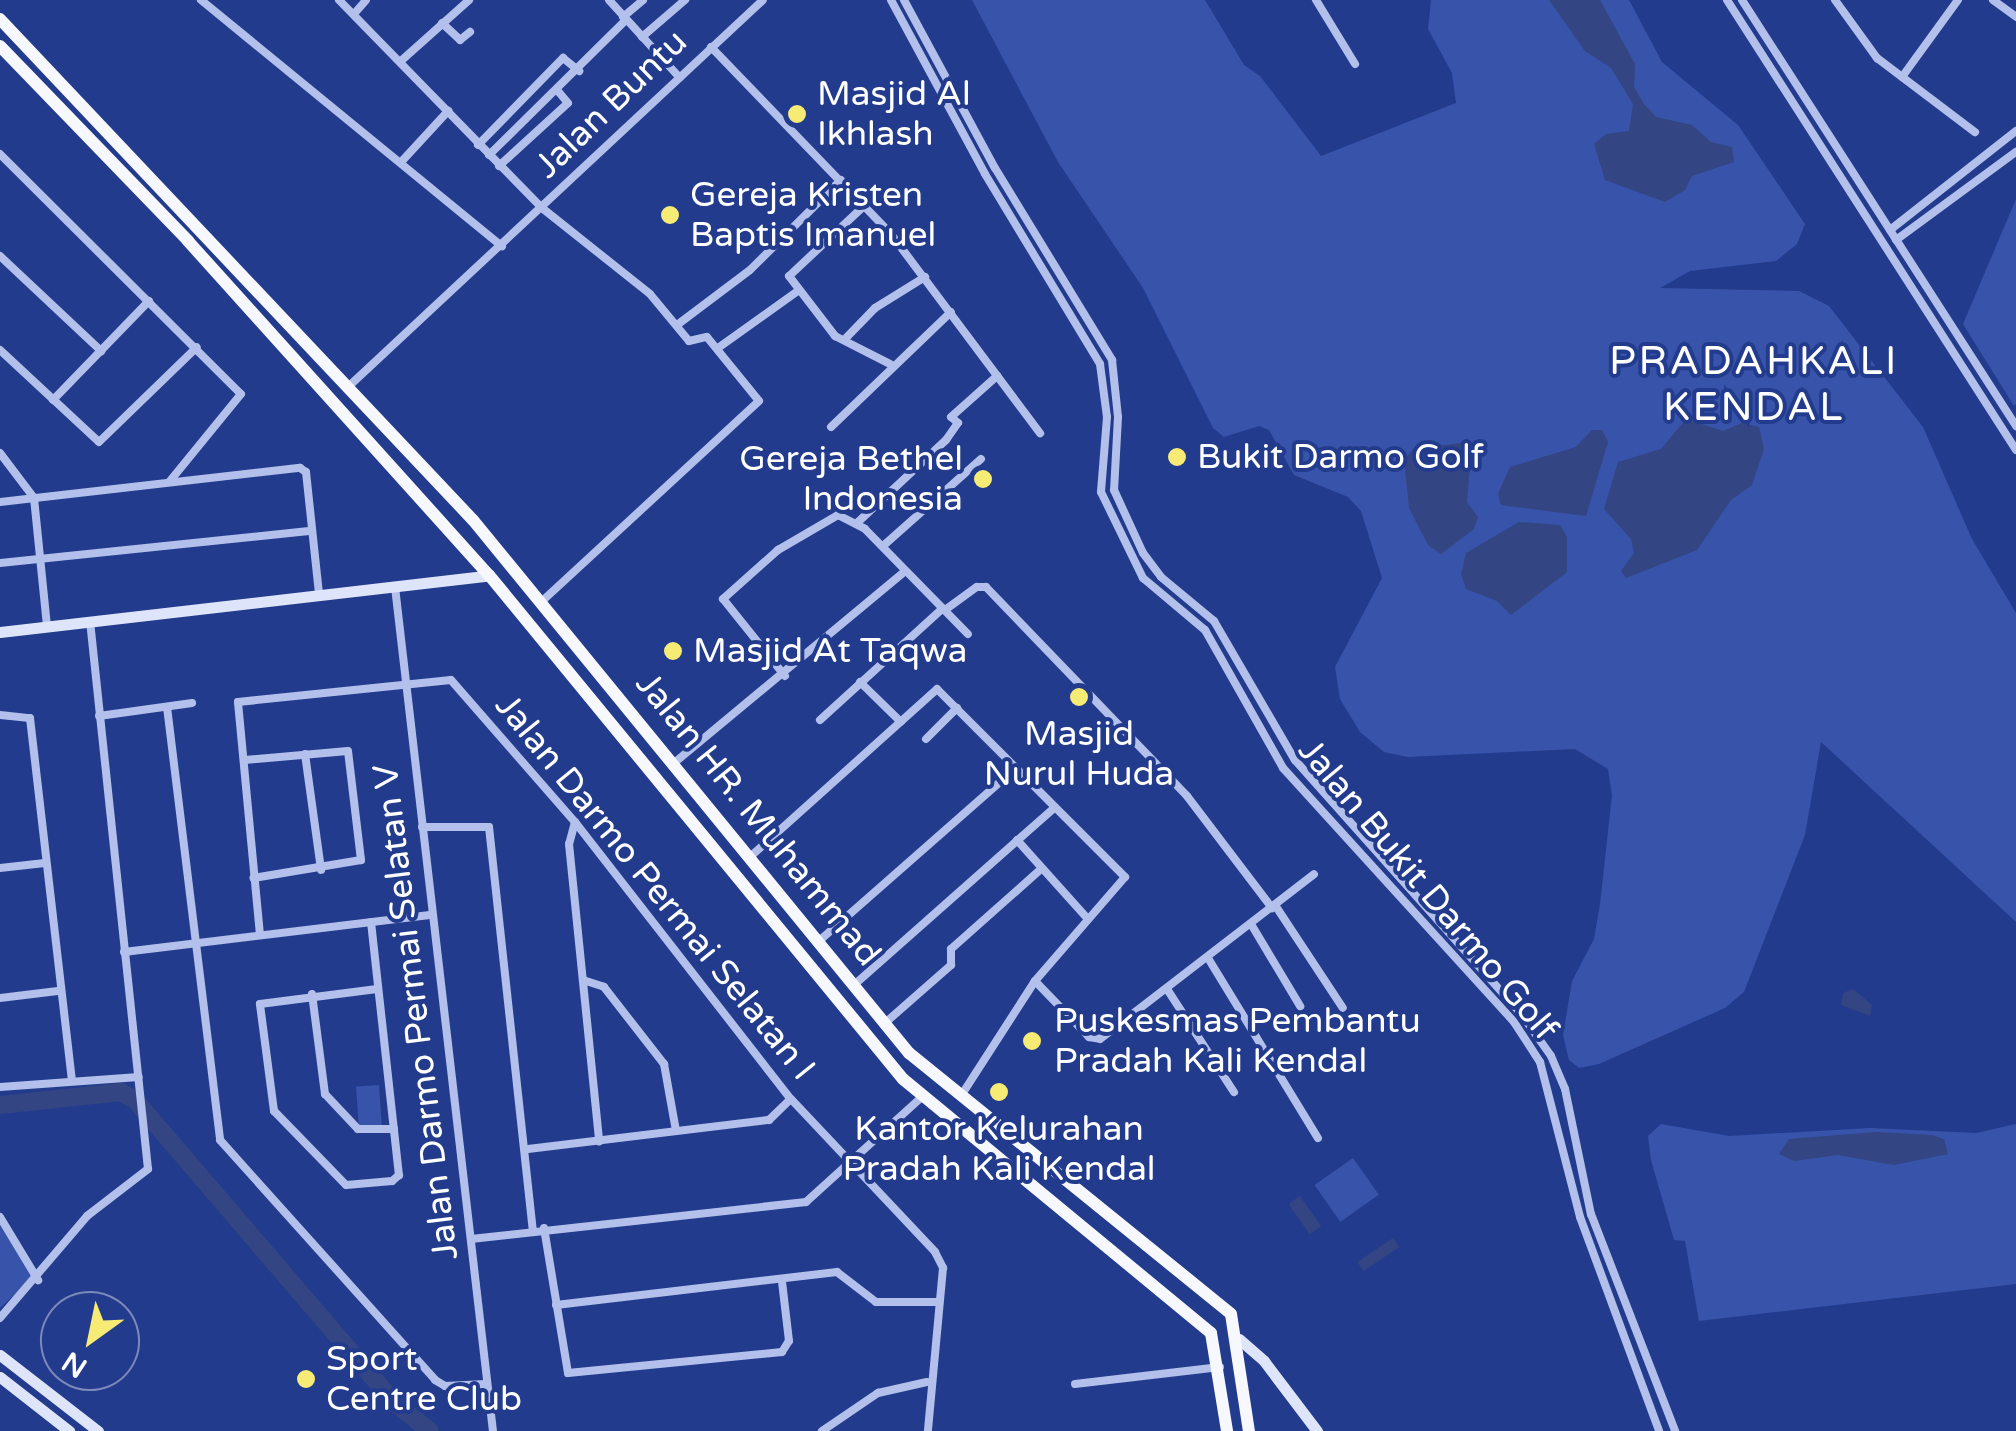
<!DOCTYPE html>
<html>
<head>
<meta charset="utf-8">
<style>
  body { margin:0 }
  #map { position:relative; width:2016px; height:1431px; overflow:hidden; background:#233b8d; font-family:"Varela Round",sans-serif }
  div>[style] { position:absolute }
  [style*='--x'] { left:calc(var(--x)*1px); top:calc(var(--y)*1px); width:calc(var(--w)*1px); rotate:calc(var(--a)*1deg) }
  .green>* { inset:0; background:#3753aa; transform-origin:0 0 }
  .water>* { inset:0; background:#334582; transform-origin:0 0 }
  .river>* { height:18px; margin:-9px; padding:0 9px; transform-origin:9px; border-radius:9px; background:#334582 }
  .street>* { height:8px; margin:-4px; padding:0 4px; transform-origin:4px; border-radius:4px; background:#b2c0eb }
  .secondary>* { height:11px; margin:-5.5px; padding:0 5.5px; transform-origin:5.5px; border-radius:5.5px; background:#dee4f9 }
  .primary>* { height:12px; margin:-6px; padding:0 6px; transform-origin:6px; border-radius:6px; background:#f7f8fe }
  .dots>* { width:28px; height:28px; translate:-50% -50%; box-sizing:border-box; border:5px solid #233b8d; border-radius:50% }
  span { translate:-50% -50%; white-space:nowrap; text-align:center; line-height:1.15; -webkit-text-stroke:8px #233b8d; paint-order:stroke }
  .poi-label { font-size:35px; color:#fff }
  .left { translate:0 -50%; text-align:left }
  .right { translate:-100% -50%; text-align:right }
  .street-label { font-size:35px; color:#fff }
  .quarter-label { font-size:40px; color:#fff; letter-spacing:2.5px }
  .north { position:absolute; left:40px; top:1291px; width:100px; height:100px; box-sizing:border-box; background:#233b8d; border:2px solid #7b89bb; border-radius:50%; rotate:213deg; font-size:28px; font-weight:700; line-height:40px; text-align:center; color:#fff }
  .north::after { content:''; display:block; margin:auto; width:35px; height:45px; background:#f6ec75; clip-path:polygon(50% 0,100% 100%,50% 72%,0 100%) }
</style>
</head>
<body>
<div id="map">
  <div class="green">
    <i style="clip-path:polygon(972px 0,1205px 0,1244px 65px,1260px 76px,1321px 156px,1456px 103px,1452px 73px,1428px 29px,1431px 0,1629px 0,1662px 62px,1738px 125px,1805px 224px,1797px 244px,1776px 261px,1690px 271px,1660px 288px,1799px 291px,1829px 306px,1923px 427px,1972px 539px,2016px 613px,2016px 922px,1821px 742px,1805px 835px,1744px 992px,1725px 1008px,1599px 1064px,1579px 1068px,1569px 1060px,1563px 1035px,1572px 981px,1594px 939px,1600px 904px,1612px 795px,1608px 769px,1575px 749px,1408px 757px,1384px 752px,1360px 732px,1340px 699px,1335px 667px,1382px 578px,1361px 511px,1348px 497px,1294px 475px,1269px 430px,1259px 426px,1224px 437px,1213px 428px,1143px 288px,1058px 162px)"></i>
    <i style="clip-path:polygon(2016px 199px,2016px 404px,2014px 406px,1963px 324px)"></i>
    <i style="left:379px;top:1085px;width:40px;height:23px;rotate:86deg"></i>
    <i style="clip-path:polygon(1661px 1124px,1729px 1136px,1870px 1128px,1976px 1133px,2016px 1124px,2016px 1284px,1699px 1321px,1685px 1241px,1674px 1240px,1651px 1160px,1648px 1136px)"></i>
    <i style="left:1353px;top:1158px;width:45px;height:47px;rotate:55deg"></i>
    <i style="clip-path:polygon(0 1225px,34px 1277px,0 1308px)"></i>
  </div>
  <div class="water">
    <i style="clip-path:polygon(1549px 0,1600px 0,1635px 64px,1634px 87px,1644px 104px,1656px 117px,1692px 125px,1711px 142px,1732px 147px,1734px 162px,1692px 176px,1685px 190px,1665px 202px,1605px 180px,1594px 144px,1606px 134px,1629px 131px,1633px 104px,1611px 68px,1585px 51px)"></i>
    <i style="clip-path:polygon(1686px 419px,1723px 431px,1742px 423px,1759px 427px,1764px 449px,1752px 485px,1731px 500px,1697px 550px,1626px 578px,1621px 571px,1634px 553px,1631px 539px,1604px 509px,1618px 462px,1661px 449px)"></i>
    <i style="clip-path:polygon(1592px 430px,1602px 430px,1608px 442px,1586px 516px,1501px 505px,1498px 494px,1510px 467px,1576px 447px)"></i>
    <i style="clip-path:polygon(1461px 443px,1471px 453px,1467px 502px,1478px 517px,1474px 529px,1441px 554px,1428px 545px,1409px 508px,1404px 460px,1413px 449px)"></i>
    <i style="clip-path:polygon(1519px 522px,1560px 525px,1567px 537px,1567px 572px,1511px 615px,1497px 601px,1466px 589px,1461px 574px,1466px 553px)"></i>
    <i style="clip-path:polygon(1853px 989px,1872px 1005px,1870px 1016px,1841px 1005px,1843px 993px)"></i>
    <i style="clip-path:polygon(1877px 1132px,1932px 1135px,1944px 1139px,1948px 1154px,1894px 1165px,1838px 1155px,1794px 1161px,1779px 1154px,1789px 1139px)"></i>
    <i style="left:1300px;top:1196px;width:37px;height:14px;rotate:55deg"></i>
    <i style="left:1393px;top:1238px;width:11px;height:43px;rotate:56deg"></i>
  </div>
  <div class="river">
    <i style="--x:0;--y:1105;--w:122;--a:-6.1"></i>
    <i style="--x:121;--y:1092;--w:16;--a:30"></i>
    <i style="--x:135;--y:1100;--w:401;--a:49.4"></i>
    <i style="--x:396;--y:1404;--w:43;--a:38.5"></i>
  </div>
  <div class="street">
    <i style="--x:201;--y:0;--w:389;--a:39.3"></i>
    <i style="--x:339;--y:0;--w:291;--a:45.7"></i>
    <i style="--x:542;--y:208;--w:138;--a:38.5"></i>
    <i style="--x:650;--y:294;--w:61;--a:50.3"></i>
    <i style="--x:689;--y:341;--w:18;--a:-13"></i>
    <i style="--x:707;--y:337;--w:82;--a:50.9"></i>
    <i style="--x:759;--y:401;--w:297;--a:137.3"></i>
    <i style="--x:609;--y:0;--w:105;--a:47.7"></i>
    <i style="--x:891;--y:0;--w:198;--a:61.6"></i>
    <i style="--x:985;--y:174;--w:222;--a:58.8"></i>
    <i style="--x:1100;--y:364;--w:53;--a:82.5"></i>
    <i style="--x:1107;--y:417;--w:75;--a:94.6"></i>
    <i style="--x:1101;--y:492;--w:96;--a:64"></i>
    <i style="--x:1143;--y:578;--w:81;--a:40"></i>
    <i style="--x:1205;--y:630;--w:159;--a:60.5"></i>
    <i style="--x:1283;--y:768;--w:343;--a:47.7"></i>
    <i style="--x:1514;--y:1022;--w:48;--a:57"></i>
    <i style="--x:1540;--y:1062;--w:160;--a:75.5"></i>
    <i style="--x:1580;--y:1217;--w:228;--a:69.7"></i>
    <i style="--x:904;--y:0;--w:191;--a:61.6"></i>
    <i style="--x:995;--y:168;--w:225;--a:58.6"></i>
    <i style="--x:1112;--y:360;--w:57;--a:84"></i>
    <i style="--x:1118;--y:417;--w:73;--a:93.1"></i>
    <i style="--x:1114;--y:490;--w:69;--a:65.3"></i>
    <i style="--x:1143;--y:553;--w:30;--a:53"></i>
    <i style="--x:1161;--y:577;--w:69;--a:39.7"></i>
    <i style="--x:1214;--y:621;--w:161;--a:59.8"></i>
    <i style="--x:1295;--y:760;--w:341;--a:48.3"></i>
    <i style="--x:1522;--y:1015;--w:50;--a:54.7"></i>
    <i style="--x:1551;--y:1056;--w:36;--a:67"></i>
    <i style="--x:1565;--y:1089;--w:128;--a:78.3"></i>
    <i style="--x:1591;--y:1214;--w:233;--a:68.8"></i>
    <i style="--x:1316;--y:0;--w:75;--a:58.6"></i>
    <i style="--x:1727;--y:0;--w:535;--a:57.29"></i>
    <i style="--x:1742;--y:0;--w:507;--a:57.25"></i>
    <i style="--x:1835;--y:0;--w:72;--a:54.1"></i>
    <i style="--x:1877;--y:58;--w:123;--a:37.1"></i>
    <i style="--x:1993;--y:0;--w:29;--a:36"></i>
    <i style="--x:354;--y:14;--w:18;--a:-49"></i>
    <i style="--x:623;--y:17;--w:26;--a:-40"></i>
    <i style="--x:442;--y:23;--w:25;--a:43"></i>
    <i style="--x:460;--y:40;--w:13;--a:-39"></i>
    <i style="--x:642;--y:37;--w:57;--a:-40.7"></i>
    <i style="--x:711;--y:47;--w:260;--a:46.1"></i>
    <i style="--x:891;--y:234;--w:249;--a:53.2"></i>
    <i style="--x:402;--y:60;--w:90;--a:-41.8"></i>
    <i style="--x:1902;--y:77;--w:95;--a:-54"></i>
    <i style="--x:478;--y:145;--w:122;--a:-45.7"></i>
    <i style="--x:563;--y:58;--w:21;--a:39"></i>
    <i style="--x:0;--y:154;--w:340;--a:44.9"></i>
    <i style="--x:241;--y:394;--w:112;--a:129.2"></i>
    <i style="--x:489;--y:155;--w:192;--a:-44.6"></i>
    <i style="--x:403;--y:160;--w:67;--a:-47.4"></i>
    <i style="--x:499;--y:166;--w:93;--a:-42.4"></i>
    <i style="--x:568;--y:103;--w:17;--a:-130"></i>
    <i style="--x:865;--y:205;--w:104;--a:136.9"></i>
    <i style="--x:789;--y:276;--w:76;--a:52.5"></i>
    <i style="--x:835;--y:336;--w:62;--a:27"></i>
    <i style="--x:1890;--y:230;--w:160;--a:-38.2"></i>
    <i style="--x:1896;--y:240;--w:149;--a:-36.3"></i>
    <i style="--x:0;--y:256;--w:139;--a:43.2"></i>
    <i style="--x:677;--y:325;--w:91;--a:-37"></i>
    <i style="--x:750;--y:270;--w:128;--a:-44.7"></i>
    <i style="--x:845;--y:339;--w:43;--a:-45.9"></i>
    <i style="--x:875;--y:308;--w:59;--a:-31.8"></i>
    <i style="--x:718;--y:348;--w:98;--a:-35.5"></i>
    <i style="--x:0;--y:350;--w:135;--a:42.9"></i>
    <i style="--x:99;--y:442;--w:136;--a:-44.1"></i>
    <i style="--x:348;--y:387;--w:567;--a:-43"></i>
    <i style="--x:53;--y:400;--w:138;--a:-45.9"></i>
    <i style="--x:831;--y:427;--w:166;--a:-43.8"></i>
    <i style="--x:0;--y:453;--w:56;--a:52.9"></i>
    <i style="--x:34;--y:498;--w:129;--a:84.2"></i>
    <i style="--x:0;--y:502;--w:302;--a:-6.5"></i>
    <i style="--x:300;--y:468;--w:7;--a:34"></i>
    <i style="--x:306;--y:472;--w:123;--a:83.9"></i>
    <i style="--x:857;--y:523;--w:122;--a:-43"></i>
    <i style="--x:946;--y:440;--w:21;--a:-55"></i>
    <i style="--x:958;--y:423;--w:9;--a:-139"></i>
    <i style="--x:951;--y:417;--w:62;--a:-41.7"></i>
    <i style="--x:883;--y:546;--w:131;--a:-41.6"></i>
    <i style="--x:0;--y:563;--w:313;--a:-5.9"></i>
    <i style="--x:395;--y:587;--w:850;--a:83.38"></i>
    <i style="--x:945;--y:610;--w:39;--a:-36"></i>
    <i style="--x:977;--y:587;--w:9;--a:0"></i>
    <i style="--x:986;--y:587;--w:290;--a:46.1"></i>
    <i style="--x:1187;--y:796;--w:141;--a:52.8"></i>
    <i style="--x:785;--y:676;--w:99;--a:-128.8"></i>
    <i style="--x:723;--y:599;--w:74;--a:-41.7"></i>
    <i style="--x:778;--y:550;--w:69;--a:-30.3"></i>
    <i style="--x:838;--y:515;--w:30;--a:27"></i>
    <i style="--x:865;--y:529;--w:147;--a:45.6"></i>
    <i style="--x:860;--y:682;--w:57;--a:44.3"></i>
    <i style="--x:167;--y:707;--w:436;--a:83"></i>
    <i style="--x:220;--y:1140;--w:322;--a:48.1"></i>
    <i style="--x:435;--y:1380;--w:12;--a:31"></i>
    <i style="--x:445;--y:1386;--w:41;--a:-2.8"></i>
    <i style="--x:0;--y:715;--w:30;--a:6"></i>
    <i style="--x:30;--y:718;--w:363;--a:83.4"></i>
    <i style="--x:99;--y:716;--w:94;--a:-8"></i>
    <i style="--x:820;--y:720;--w:166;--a:-42.3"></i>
    <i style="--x:926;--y:739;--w:44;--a:-45"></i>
    <i style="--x:305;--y:754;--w:117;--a:82.1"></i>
    <i style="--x:245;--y:760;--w:103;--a:-5"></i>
    <i style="--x:348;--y:751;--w:110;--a:83.2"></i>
    <i style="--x:361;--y:860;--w:109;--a:170.5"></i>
    <i style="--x:674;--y:763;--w:300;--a:-39.7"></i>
    <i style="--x:575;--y:822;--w:23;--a:105"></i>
    <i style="--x:569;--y:844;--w:299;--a:84.2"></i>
    <i style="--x:422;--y:827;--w:67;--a:0"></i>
    <i style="--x:489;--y:827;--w:405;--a:83.8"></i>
    <i style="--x:1017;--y:840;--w:105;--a:48.1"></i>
    <i style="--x:751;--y:856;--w:250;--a:-41.9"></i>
    <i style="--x:937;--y:689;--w:266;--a:45"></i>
    <i style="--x:1125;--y:877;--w:138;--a:130.9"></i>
    <i style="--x:1035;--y:981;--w:137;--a:122.8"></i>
    <i style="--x:0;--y:868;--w:45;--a:-6.3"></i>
    <i style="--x:1275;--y:905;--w:123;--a:56.6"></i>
    <i style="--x:371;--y:922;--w:255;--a:83.7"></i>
    <i style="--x:399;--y:1175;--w:9;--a:139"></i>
    <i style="--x:392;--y:1181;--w:46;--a:175"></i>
    <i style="--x:346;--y:1185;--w:103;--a:-134.2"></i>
    <i style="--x:274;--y:1111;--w:108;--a:-97.5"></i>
    <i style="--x:260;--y:1004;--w:118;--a:-7.3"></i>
    <i style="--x:1251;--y:924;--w:96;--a:59.1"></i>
    <i style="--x:260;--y:935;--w:234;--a:-95.4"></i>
    <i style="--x:238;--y:702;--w:214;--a:-5.9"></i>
    <i style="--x:451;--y:680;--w:189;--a:48.9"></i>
    <i style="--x:575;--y:822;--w:351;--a:52.1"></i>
    <i style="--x:791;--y:1099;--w:210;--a:46.7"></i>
    <i style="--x:935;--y:1252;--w:18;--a:63"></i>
    <i style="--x:943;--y:1268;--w:164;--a:95.3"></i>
    <i style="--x:819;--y:941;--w:262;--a:-41.3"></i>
    <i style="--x:124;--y:952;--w:308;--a:-6.9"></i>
    <i style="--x:1208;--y:958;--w:211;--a:58.6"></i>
    <i style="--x:583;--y:980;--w:22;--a:18"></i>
    <i style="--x:604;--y:987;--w:98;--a:52.1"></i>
    <i style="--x:664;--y:1064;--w:68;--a:79.8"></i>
    <i style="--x:1035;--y:981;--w:78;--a:46"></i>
    <i style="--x:1089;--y:1037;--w:11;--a:10"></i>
    <i style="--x:1100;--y:1039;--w:270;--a:-37.6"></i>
    <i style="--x:854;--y:985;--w:268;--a:-41.5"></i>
    <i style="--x:1167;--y:989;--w:123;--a:57"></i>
    <i style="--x:312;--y:994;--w:101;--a:82.6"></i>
    <i style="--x:325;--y:1094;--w:48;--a:46.7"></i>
    <i style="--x:358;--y:1129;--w:36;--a:0"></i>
    <i style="--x:0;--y:998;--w:58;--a:-6.9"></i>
    <i style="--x:885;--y:1023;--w:88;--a:-41.3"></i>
    <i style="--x:951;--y:965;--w:16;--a:-90"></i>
    <i style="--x:951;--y:949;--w:120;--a:-41.6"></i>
    <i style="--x:0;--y:1087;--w:139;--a:-4.1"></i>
    <i style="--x:528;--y:1149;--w:243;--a:-6.9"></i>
    <i style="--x:769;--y:1120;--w:30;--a:-44"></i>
    <i style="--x:0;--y:1217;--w:74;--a:58.9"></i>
    <i style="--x:544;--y:1228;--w:147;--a:80.6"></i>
    <i style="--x:568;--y:1373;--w:215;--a:-5.6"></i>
    <i style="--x:782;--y:1352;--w:13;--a:-58"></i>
    <i style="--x:789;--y:1341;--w:60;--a:-96.7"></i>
    <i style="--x:471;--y:1239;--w:337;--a:-6.3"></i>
    <i style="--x:806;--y:1202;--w:158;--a:-42.2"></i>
    <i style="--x:556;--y:1305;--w:283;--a:-6.7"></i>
    <i style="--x:837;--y:1272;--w:49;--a:37.6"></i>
    <i style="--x:876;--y:1302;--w:61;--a:0"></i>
    <i style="--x:0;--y:1318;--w:134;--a:-49.5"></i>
    <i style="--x:87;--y:1216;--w:77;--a:-37.6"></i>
    <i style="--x:148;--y:1169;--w:551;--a:-96.04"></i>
    <i style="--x:1075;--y:1384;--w:146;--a:-6.7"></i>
    <i style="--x:822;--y:1431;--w:68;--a:-34.2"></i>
    <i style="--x:878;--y:1393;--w:50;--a:-12.7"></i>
  </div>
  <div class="secondary">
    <i style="--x:0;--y:632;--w:492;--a:-6.6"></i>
    <i style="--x:1239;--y:1339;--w:33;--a:41"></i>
    <i style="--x:1264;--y:1361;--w:88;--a:52.9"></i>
    <i style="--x:0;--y:1355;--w:124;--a:37.8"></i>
    <i style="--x:0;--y:1377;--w:88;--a:38"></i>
  </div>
  <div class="primary">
    <i style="--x:0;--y:19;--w:689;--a:46.65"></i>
    <i style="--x:473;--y:520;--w:689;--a:50.72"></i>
    <i style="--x:909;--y:1053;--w:414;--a:39"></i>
    <i style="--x:1231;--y:1314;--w:118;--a:81.3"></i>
    <i style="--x:0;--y:46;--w:271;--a:46"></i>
    <i style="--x:188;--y:241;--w:450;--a:48"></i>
    <i style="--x:489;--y:575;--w:652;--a:50.6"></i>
    <i style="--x:903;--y:1079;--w:399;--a:39.5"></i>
    <i style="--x:1211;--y:1333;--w:99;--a:80.7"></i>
  </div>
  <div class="dots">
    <i style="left:797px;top:114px;background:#f6ec75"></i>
    <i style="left:670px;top:215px;background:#f6ec75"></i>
    <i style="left:1177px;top:457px;background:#f6ec75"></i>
    <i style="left:983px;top:479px;background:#f6ec75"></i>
    <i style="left:673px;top:651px;background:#f6ec75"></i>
    <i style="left:1079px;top:697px;background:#f6ec75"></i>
    <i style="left:1032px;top:1041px;background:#f6ec75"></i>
    <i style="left:999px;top:1092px;background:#f6ec75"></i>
    <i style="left:306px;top:1379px;background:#f6ec75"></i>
  </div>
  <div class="poi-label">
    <span class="left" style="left:817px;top:114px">Masjid Al<br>Ikhlash</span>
    <span class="left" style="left:690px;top:215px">Gereja Kristen<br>Baptis Imanuel</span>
    <span class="left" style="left:1197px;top:457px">Bukit Darmo Golf</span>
    <span class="right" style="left:963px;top:479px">Gereja Bethel<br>Indonesia</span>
    <span class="left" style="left:693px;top:651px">Masjid At Taqwa</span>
    <span style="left:1079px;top:754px">Masjid<br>Nurul Huda</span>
    <span class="left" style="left:1054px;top:1041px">Puskesmas Pembantu<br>Pradah Kali Kendal</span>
    <span style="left:999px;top:1149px">Kantor Kelurahan<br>Pradah Kali Kendal</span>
    <span class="left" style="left:326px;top:1379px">Sport<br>Centre Club</span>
  </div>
  <div class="street-label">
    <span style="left:611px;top:104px;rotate:-44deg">Jalan Buntu</span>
    <span style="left:758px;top:819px;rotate:51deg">Jalan HR. Muhammad</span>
    <span style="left:655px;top:887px;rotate:51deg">Jalan Darmo Permai Selatan I</span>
    <span style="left:1428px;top:890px;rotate:50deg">Jalan Bukit Darmo Golf</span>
    <span style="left:416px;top:1012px;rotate:-97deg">Jalan Darmo Permai Selatan V</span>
  </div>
  <div class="quarter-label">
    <span style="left:1754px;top:384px">PRADAHKALI<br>KENDAL</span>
  </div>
  <div class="north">N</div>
</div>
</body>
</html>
